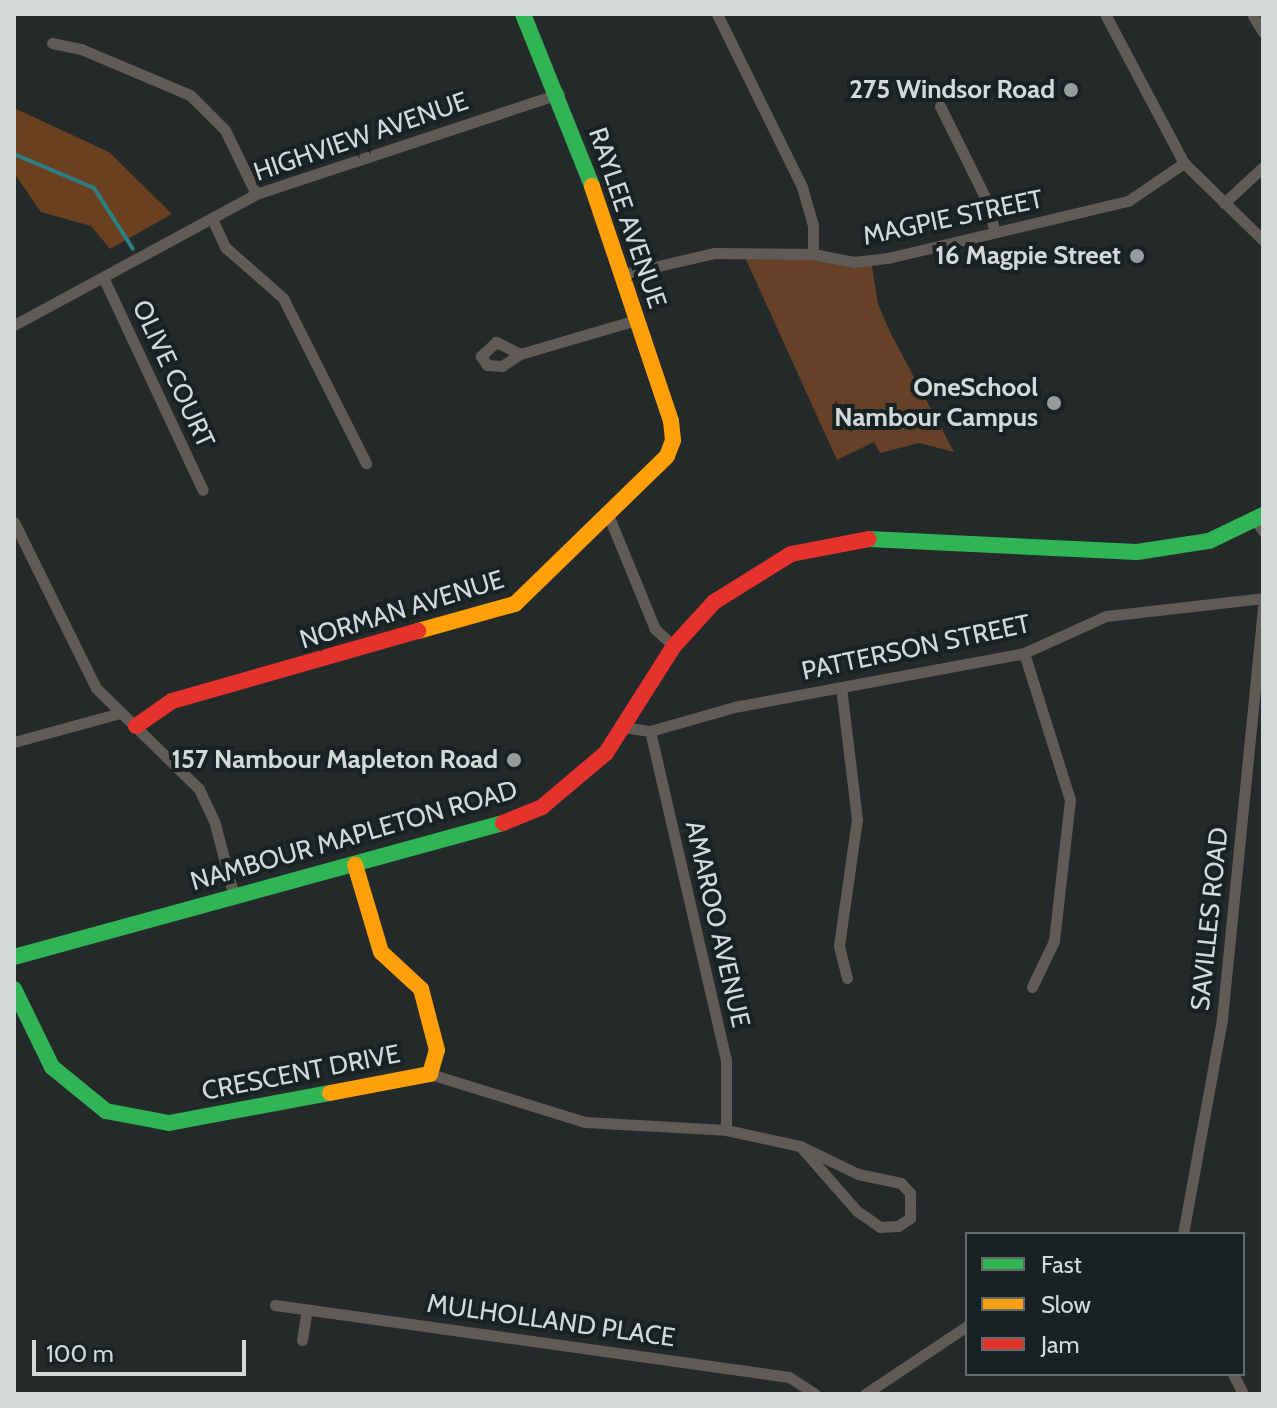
<!DOCTYPE html>
<html>
<head>
<meta charset="utf-8">
<style>
  body { margin:0 }
  #map { position:relative; width:1277px; height:1408px; overflow:hidden; background:#242a2a; font-family:Cabin,sans-serif }
  div>[style] { position:absolute }
  [style*='--x'] { left:calc(var(--x)*1px); top:calc(var(--y)*1px); width:calc(var(--w)*1px); rotate:calc(var(--a)*1deg) }
  .green>* { inset:0; background:#674127 }
  .forest>* { inset:0; background:#6a4021 }
  .stream>* { height:4px; margin:-2px; padding:0 2px; transform-origin:2px; border-radius:2px; background:#2a8085 }
  .street>* { height:11px; margin:-5.5px; padding:0 5.5px; transform-origin:5.5px; border-radius:5.5px; background:#605b56 }
  .fast>* { height:16px; margin:-8px; padding:0 8px; transform-origin:8px; border-radius:8px; background:#30b455 }
  .slow>* { height:16px; margin:-8px; padding:0 8px; transform-origin:8px; border-radius:8px; background:#ff9f0a }
  .jam>* { height:16px; margin:-8px; padding:0 8px; transform-origin:8px; border-radius:8px; background:#e5322d }
  .dots>* { width:22px; height:22px; translate:-50% -50%; box-sizing:border-box; border:4px solid #182223; border-radius:50% }
  span { translate:-50% -50%; white-space:nowrap; text-align:center; line-height:1.15; -webkit-text-stroke:8px #182223; paint-order:stroke }
  .poi-label { font-size:26px; color:#d3d9d9; font-weight:700 }
  .right { translate:-100% -50%; text-align:right }
  .street-label { font-size:26px; color:#d3d9d9 }
  .frame { position:absolute; inset:0; border:16px solid #d3d9d9; pointer-events:none }
  .legend { position:absolute; left:965px; top:1232px; width:280px; height:144px; box-sizing:border-box; background:#182223; border:2px solid #636b6c; margin:0; padding:10px 14px; list-style:none; font-size:24px; color:#d3d9d9 }
  .legend li { display:flex; align-items:center; gap:16px; height:40px }
  .legend b { width:40px; border:2px solid #636b6c }
  .scale { position:absolute; left:32px; top:1340px; width:214px; height:36px; box-sizing:border-box; border:4px solid #d3d9d9; border-top:0; padding-left:10px; font-size:24px; line-height:28px; white-space:nowrap; color:#d3d9d9; -webkit-text-stroke:6px #182223; paint-order:stroke }
</style>
</head>
<body>
<div id="map">
  <div class="green">
    <i style="clip-path:polygon(743px 253px,871px 260px,878px 304px,890px 332px,954px 452px,919px 443px,880px 453px,874px 442px,837px 460px)"></i>
  </div>
  <div class="forest">
    <i style="clip-path:polygon(14px 108px,109px 152px,172px 214px,110px 249px,91px 226px,41px 212px,14px 173px)"></i>
  </div>
  <div class="stream">
    <i style="--x:14;--y:154;--w:87;--a:23"></i>
    <i style="--x:94;--y:188;--w:72;--a:57.4"></i>
  </div>
  <div class="street">
    <i style="--x:717;--y:14;--w:193;--a:63.8"></i>
    <i style="--x:802;--y:187;--w:40;--a:74"></i>
    <i style="--x:813;--y:225;--w:29;--a:90"></i>
    <i style="--x:1105;--y:14;--w:169;--a:62.1"></i>
    <i style="--x:1184;--y:163;--w:110;--a:44.3"></i>
    <i style="--x:1252;--y:14;--w:21;--a:59"></i>
    <i style="--x:52;--y:43;--w:30;--a:12"></i>
    <i style="--x:81;--y:49;--w:118;--a:22.9"></i>
    <i style="--x:190;--y:95;--w:49;--a:45"></i>
    <i style="--x:225;--y:130;--w:71;--a:64.2"></i>
    <i style="--x:940;--y:106;--w:104;--a:63.7"></i>
    <i style="--x:986;--y:199;--w:34;--a:75"></i>
    <i style="--x:1224;--y:203;--w:53;--a:-42.7"></i>
    <i style="--x:213;--y:221;--w:29;--a:65"></i>
    <i style="--x:225;--y:247;--w:77;--a:41.3"></i>
    <i style="--x:283;--y:298;--w:185;--a:63.3"></i>
    <i style="--x:624;--y:274;--w:92;--a:-13.1"></i>
    <i style="--x:714;--y:253;--w:99;--a:0.6"></i>
    <i style="--x:813;--y:254;--w:42;--a:11"></i>
    <i style="--x:854;--y:262;--w:34;--a:-7"></i>
    <i style="--x:888;--y:258;--w:247;--a:-13.4"></i>
    <i style="--x:1128;--y:201;--w:68;--a:-34.2"></i>
    <i style="--x:103;--y:277;--w:235;--a:64.9"></i>
    <i style="--x:14;--y:325;--w:275;--a:-28.4"></i>
    <i style="--x:256;--y:194;--w:319;--a:-18.3"></i>
    <i style="--x:520;--y:354;--w:27;--a:-153"></i>
    <i style="--x:496;--y:342;--w:21;--a:137"></i>
    <i style="--x:481;--y:356;--w:11;--a:56"></i>
    <i style="--x:487;--y:365;--w:15;--a:4"></i>
    <i style="--x:502;--y:366;--w:22;--a:-34"></i>
    <i style="--x:520;--y:354;--w:121;--a:-16.3"></i>
    <i style="--x:609;--y:517;--w:121;--a:67.7"></i>
    <i style="--x:655;--y:629;--w:25;--a:42"></i>
    <i style="--x:1256;--y:520;--w:13;--a:58"></i>
    <i style="--x:14;--y:522;--w:185;--a:63.7"></i>
    <i style="--x:96;--y:688;--w:144;--a:44.4"></i>
    <i style="--x:199;--y:789;--w:38;--a:65"></i>
    <i style="--x:215;--y:824;--w:74;--a:75.2"></i>
    <i style="--x:1024;--y:653;--w:154;--a:72.6"></i>
    <i style="--x:1070;--y:800;--w:142;--a:96.5"></i>
    <i style="--x:1054;--y:941;--w:51;--a:115.6"></i>
    <i style="--x:841;--y:687;--w:133;--a:83.1"></i>
    <i style="--x:857;--y:819;--w:128;--a:98.1"></i>
    <i style="--x:839;--y:946;--w:33;--a:76"></i>
    <i style="--x:624;--y:727;--w:26;--a:9"></i>
    <i style="--x:650;--y:731;--w:87;--a:-15.9"></i>
    <i style="--x:734;--y:707;--w:295;--a:-10.5"></i>
    <i style="--x:1024;--y:653;--w:90;--a:-24.3"></i>
    <i style="--x:1106;--y:616;--w:158;--a:-6.5"></i>
    <i style="--x:650;--y:731;--w:337;--a:77"></i>
    <i style="--x:726;--y:1059;--w:71;--a:90"></i>
    <i style="--x:14;--y:742;--w:110;--a:-15.3"></i>
    <i style="--x:430;--y:1074;--w:162;--a:17.2"></i>
    <i style="--x:585;--y:1122;--w:141;--a:3.2"></i>
    <i style="--x:726;--y:1130;--w:76;--a:12.2"></i>
    <i style="--x:800;--y:1146;--w:64;--a:25.8"></i>
    <i style="--x:858;--y:1174;--w:44;--a:11.8"></i>
    <i style="--x:901;--y:1183;--w:13;--a:48"></i>
    <i style="--x:910;--y:1193;--w:25;--a:90"></i>
    <i style="--x:910;--y:1218;--w:14;--a:146"></i>
    <i style="--x:898;--y:1226;--w:18;--a:177"></i>
    <i style="--x:880;--y:1227;--w:28;--a:-145"></i>
    <i style="--x:857;--y:1211;--w:86;--a:-131.2"></i>
    <i style="--x:1183;--y:1234;--w:219;--a:-79.7"></i>
    <i style="--x:1222;--y:1019;--w:415;--a:-84.3"></i>
    <i style="--x:275;--y:1305;--w:519;--a:7.97"></i>
    <i style="--x:789;--y:1377;--w:31;--a:33"></i>
    <i style="--x:302;--y:1340;--w:30;--a:-81"></i>
    <i style="--x:1233;--y:1374;--w:22;--a:63"></i>
    <i style="--x:865;--y:1394;--w:123;--a:-33.7"></i>
  </div>
  <div class="fast">
    <i style="--x:523;--y:14;--w:185;--a:68.1"></i>
    <i style="--x:869;--y:539;--w:268;--a:2.8"></i>
    <i style="--x:1137;--y:552;--w:73;--a:-8.7"></i>
    <i style="--x:1209;--y:541;--w:60;--a:-25.7"></i>
    <i style="--x:14;--y:957;--w:507;--a:-15.32"></i>
    <i style="--x:14;--y:989;--w:87;--a:64"></i>
    <i style="--x:52;--y:1067;--w:70;--a:39.2"></i>
    <i style="--x:106;--y:1111;--w:64;--a:10.8"></i>
    <i style="--x:169;--y:1123;--w:164;--a:-10.6"></i>
  </div>
  <div class="slow">
    <i style="--x:418;--y:631;--w:101;--a:-15.6"></i>
    <i style="--x:515;--y:604;--w:212;--a:-44.2"></i>
    <i style="--x:667;--y:456;--w:17;--a:-69"></i>
    <i style="--x:673;--y:440;--w:19;--a:-96"></i>
    <i style="--x:671;--y:421;--w:248;--a:-108.6"></i>
    <i style="--x:330;--y:1093;--w:102;--a:-10.8"></i>
    <i style="--x:430;--y:1074;--w:25;--a:-74"></i>
    <i style="--x:437;--y:1050;--w:63;--a:-104.7"></i>
    <i style="--x:421;--y:989;--w:54;--a:-137.2"></i>
    <i style="--x:381;--y:952;--w:91;--a:-106.6"></i>
  </div>
  <div class="jam">
    <i style="--x:136;--y:726;--w:44;--a:-34.8"></i>
    <i style="--x:172;--y:701;--w:256;--a:-15.9"></i>
    <i style="--x:503;--y:823;--w:42;--a:-22.3"></i>
    <i style="--x:542;--y:807;--w:84;--a:-40.2"></i>
    <i style="--x:606;--y:753;--w:127;--a:-57.6"></i>
    <i style="--x:674;--y:646;--w:59;--a:-47.7"></i>
    <i style="--x:714;--y:602;--w:91;--a:-31.9"></i>
    <i style="--x:791;--y:554;--w:79;--a:-10.9"></i>
  </div>
  <div class="dots">
    <i style="left:1071px;top:90px;background:#969c9c"></i>
    <i style="left:1137px;top:256px;background:#969c9c"></i>
    <i style="left:1054px;top:403px;background:#969c9c"></i>
    <i style="left:514px;top:760px;background:#969c9c"></i>
  </div>
  <div class="poi-label">
    <span class="right" style="left:1055px;top:90px">275 Windsor Road</span>
    <span class="right" style="left:1121px;top:256px">16 Magpie Street</span>
    <span class="right" style="left:1038px;top:403px">OneSchool<br>Nambour Campus</span>
    <span class="right" style="left:498px;top:760px">157 Nambour Mapleton Road</span>
  </div>
  <div class="street-label">
    <span style="left:361px;top:137px;rotate:-19deg">HIGHVIEW AVENUE</span>
    <span style="left:627px;top:218px;rotate:71deg">RAYLEE AVENUE</span>
    <span style="left:953px;top:218px;rotate:-12deg">MAGPIE STREET</span>
    <span style="left:173px;top:374px;rotate:65deg">OLIVE COURT</span>
    <span style="left:402px;top:610px;rotate:-17deg">NORMAN AVENUE</span>
    <span style="left:916px;top:648px;rotate:-12deg">PATTERSON STREET</span>
    <span style="left:354px;top:836px;rotate:-16deg">NAMBOUR MAPLETON ROAD</span>
    <span style="left:1210px;top:919px;rotate:-84deg">SAVILLES ROAD</span>
    <span style="left:717px;top:924px;rotate:77deg">AMAROO AVENUE</span>
    <span style="left:301px;top:1073px;rotate:-11deg">CRESCENT DRIVE</span>
    <span style="left:551px;top:1321px;rotate:8deg">MULHOLLAND PLACE</span>
  </div>
  <div class="frame"></div>
  <ul class="legend">
  <li><b style="height:10px;background:#30b455"></b>Fast</li>
  <li><b style="height:10px;background:#ff9f0a"></b>Slow</li>
  <li><b style="height:10px;background:#e5322d"></b>Jam</li>
  </ul>
  <div class="scale">100 m</div>
</div>
</body>
</html>
